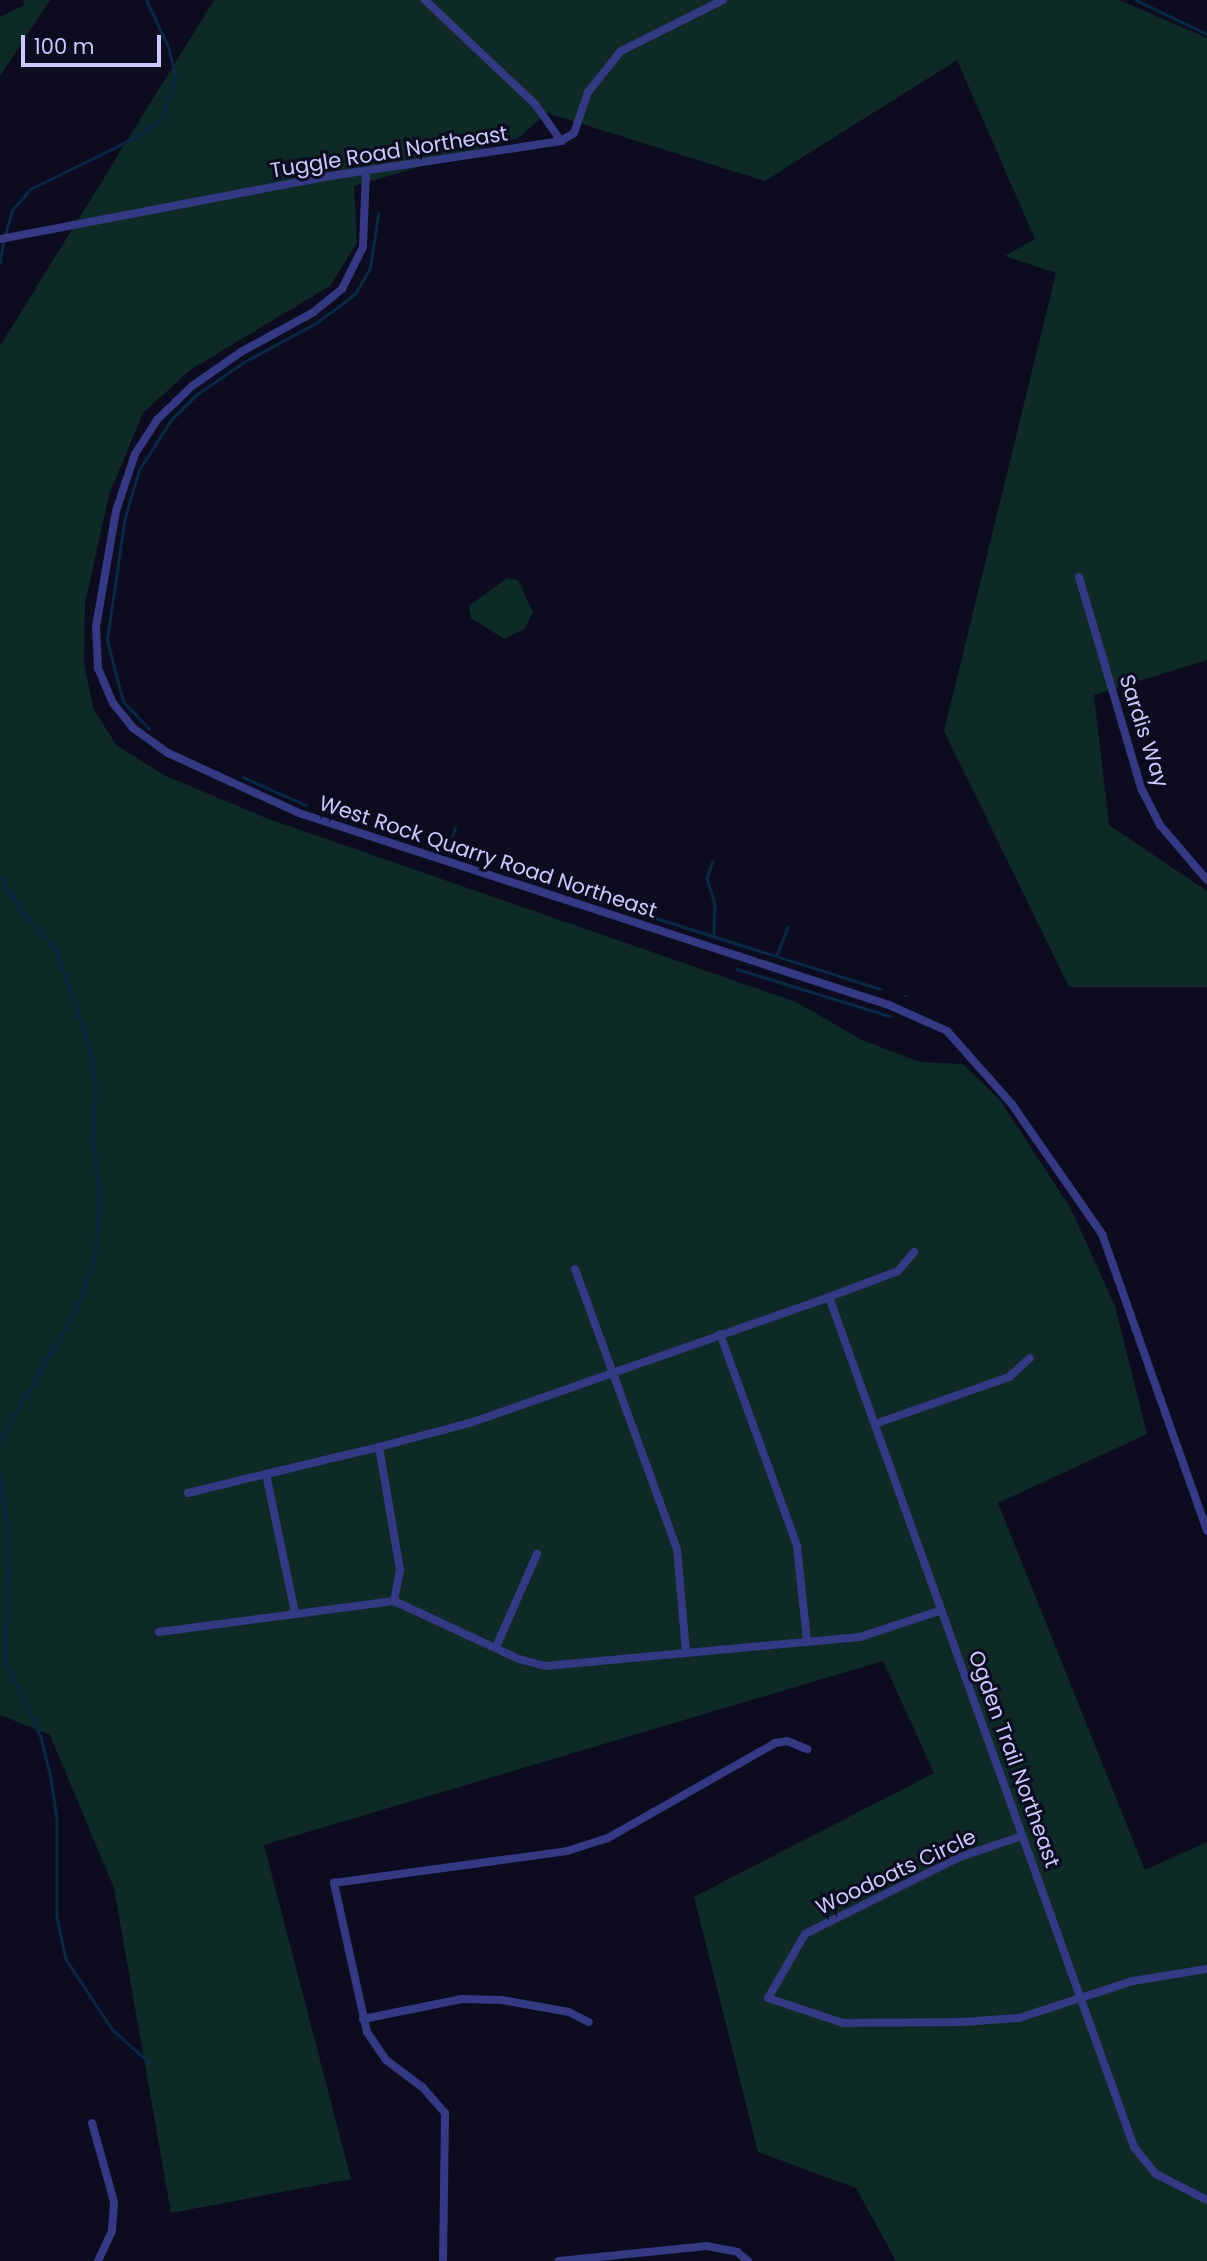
<!DOCTYPE html>
<html>
<head>
<meta charset="utf-8">
<style>
  body { margin:0 }
  #map { position:relative; width:1207px; height:2261px; overflow:hidden; background:#0c0b20; font-family:Poppins,sans-serif }
  div>[style] { position:absolute }
  [style*='--x'] { left:calc(var(--x)*1px); top:calc(var(--y)*1px); width:calc(var(--w)*1px); rotate:calc(var(--a)*1deg) }
  .green>* { inset:0; background:#0e2a26 }
  .stream>* { height:2.5px; margin:-1.25px; padding:0 1.25px; transform-origin:1.25px; border-radius:1.25px; background:#092846 }
  .street>* { height:8px; margin:-4px; padding:0 4px; transform-origin:4px; border-radius:4px; background:#333982 }
  span { translate:-50% -50%; white-space:nowrap; text-align:center; line-height:1.15; -webkit-text-stroke:6px #0c0b20; paint-order:stroke }
  .street-label { font-size:21px; color:#cacaff }
  .scale { position:absolute; left:21px; top:35px; width:140px; height:32px; box-sizing:border-box; border:4px solid #cacaff; border-top:0; padding-left:9px; font-size:21px; line-height:24px; white-space:nowrap; color:#cacaff; -webkit-text-stroke:5px #0c0b20; paint-order:stroke }
</style>
</head>
<body>
<div id="map">
  <div class="green">
    <i style="clip-path:polygon(23px 0,50px 0,0 76px,0 17px,24px 5px)"></i>
    <i style="clip-path:polygon(214px 0,1119px 0,1207px 38px,1207px 660px,1094px 695px,1109px 825px,1207px 891px,1207px 987px,1069px 987px,944px 731px,1056px 273px,1005px 256px,1035px 239px,957px 60px,765px 181px,547px 113px,518px 138px,354px 186px,357px 243px,330px 286px,190px 370px,143px 413px,109px 495px,85px 604px,84px 662px,93px 708px,117px 746px,166px 776px,266px 818px,796px 1002px,862px 1040px,920px 1062px,963px 1064px,1000px 1100px,1071px 1209px,1115px 1306px,1147px 1434px,998px 1503px,1145px 1870px,1207px 1842px,1207px 2261px,896px 2261px,856px 2188px,758px 2152px,694px 1897px,934px 1773px,883px 1661px,264px 1845px,351px 2179px,171px 2213px,114px 1888px,50px 1735px,0 1715px,0 346px)"></i>
    <i style="clip-path:polygon(507px 578px,518px 580px,533px 612px,525px 629px,504px 639px,471px 618px,469px 606px)"></i>
  </div>
  <div class="stream">
    <i style="--x:1136;--y:0;--w:79;--a:25.6"></i>
    <i style="--x:5;--y:235;--w:26;--a:-74"></i>
    <i style="--x:12;--y:210;--w:28;--a:-49"></i>
    <i style="--x:30;--y:189;--w:98;--a:-26"></i>
    <i style="--x:118;--y:146;--w:43;--a:-29.6"></i>
    <i style="--x:155;--y:125;--w:13;--a:-48"></i>
    <i style="--x:164;--y:115;--w:41;--a:-74.6"></i>
    <i style="--x:175;--y:75;--w:29;--a:-104"></i>
    <i style="--x:168;--y:47;--w:52;--a:-115.1"></i>
    <i style="--x:0;--y:263;--w:21;--a:-82"></i>
    <i style="--x:149;--y:729;--w:37;--a:-134"></i>
    <i style="--x:123;--y:702;--w:64;--a:-104.5"></i>
    <i style="--x:107;--y:640;--w:124;--a:-81.7"></i>
    <i style="--x:125;--y:517;--w:49;--a:-73.4"></i>
    <i style="--x:139;--y:470;--w:59;--a:-57.4"></i>
    <i style="--x:171;--y:420;--w:35;--a:-45"></i>
    <i style="--x:196;--y:395;--w:58;--a:-34.5"></i>
    <i style="--x:244;--y:362;--w:82;--a:-28.4"></i>
    <i style="--x:316;--y:323;--w:49;--a:-36.6"></i>
    <i style="--x:355;--y:294;--w:30;--a:-60"></i>
    <i style="--x:370;--y:268;--w:55;--a:-81.6"></i>
    <i style="--x:243;--y:777;--w:69;--a:24"></i>
    <i style="--x:448;--y:848;--w:21;--a:-71"></i>
    <i style="--x:713;--y:861;--w:18;--a:109"></i>
    <i style="--x:707;--y:878;--w:27;--a:73"></i>
    <i style="--x:715;--y:904;--w:31;--a:92"></i>
    <i style="--x:0;--y:876;--w:37;--a:59"></i>
    <i style="--x:19;--y:908;--w:56;--a:48.6"></i>
    <i style="--x:56;--y:950;--w:99;--a:70.5"></i>
    <i style="--x:89;--y:1043;--w:42;--a:80.3"></i>
    <i style="--x:96;--y:1084;--w:56;--a:93.1"></i>
    <i style="--x:93;--y:1140;--w:56;--a:82.9"></i>
    <i style="--x:100;--y:1196;--w:56;--a:94.1"></i>
    <i style="--x:96;--y:1252;--w:56;--a:107.8"></i>
    <i style="--x:79;--y:1305;--w:157;--a:120.2"></i>
    <i style="--x:589;--y:897;--w:305;--a:17.5"></i>
    <i style="--x:644;--y:914;--w:16;--a:-60"></i>
    <i style="--x:776;--y:956;--w:31;--a:-68"></i>
    <i style="--x:737;--y:969;--w:160;--a:17.1"></i>
    <i style="--x:905;--y:996;--w:1;--a:0"></i>
    <i style="--x:0;--y:1473;--w:63;--a:81.7"></i>
    <i style="--x:9;--y:1535;--w:126;--a:91.4"></i>
    <i style="--x:6;--y:1661;--w:84;--a:65.3"></i>
    <i style="--x:41;--y:1737;--w:42;--a:76.3"></i>
    <i style="--x:51;--y:1778;--w:41;--a:81.7"></i>
    <i style="--x:57;--y:1819;--w:98;--a:90"></i>
    <i style="--x:57;--y:1917;--w:43;--a:77.9"></i>
    <i style="--x:66;--y:1959;--w:84;--a:56.7"></i>
    <i style="--x:112;--y:2029;--w:52;--a:41.9"></i>
  </div>
  <div class="street">
    <i style="--x:425;--y:0;--w:151;--a:43.4"></i>
    <i style="--x:535;--y:104;--w:45;--a:54.9"></i>
    <i style="--x:366;--y:171;--w:76;--a:92.3"></i>
    <i style="--x:363;--y:247;--w:47;--a:116.6"></i>
    <i style="--x:342;--y:289;--w:36;--a:141"></i>
    <i style="--x:314;--y:312;--w:83;--a:151.3"></i>
    <i style="--x:241;--y:352;--w:60;--a:145.2"></i>
    <i style="--x:192;--y:386;--w:49;--a:135.8"></i>
    <i style="--x:157;--y:420;--w:40;--a:122.9"></i>
    <i style="--x:135;--y:454;--w:60;--a:108.4"></i>
    <i style="--x:116;--y:511;--w:118;--a:99.8"></i>
    <i style="--x:96;--y:627;--w:41;--a:87.2"></i>
    <i style="--x:98;--y:668;--w:38;--a:67"></i>
    <i style="--x:113;--y:703;--w:32;--a:51"></i>
    <i style="--x:133;--y:728;--w:43;--a:35.5"></i>
    <i style="--x:168;--y:753;--w:144;--a:24.6"></i>
    <i style="--x:299;--y:813;--w:620;--a:18.03"></i>
    <i style="--x:889;--y:1005;--w:64;--a:24.1"></i>
    <i style="--x:947;--y:1031;--w:96;--a:48.4"></i>
    <i style="--x:1011;--y:1103;--w:160;--a:55.2"></i>
    <i style="--x:1102;--y:1234;--w:315;--a:70.5"></i>
    <i style="--x:0;--y:239;--w:336;--a:-10.8"></i>
    <i style="--x:330;--y:176;--w:234;--a:-8.6"></i>
    <i style="--x:561;--y:141;--w:15;--a:-32"></i>
    <i style="--x:574;--y:133;--w:43;--a:-71.1"></i>
    <i style="--x:588;--y:92;--w:53;--a:-51.2"></i>
    <i style="--x:621;--y:51;--w:114;--a:-26.6"></i>
    <i style="--x:1079;--y:577;--w:220;--a:73.6"></i>
    <i style="--x:1141;--y:788;--w:42;--a:62.8"></i>
    <i style="--x:1160;--y:825;--w:72;--a:49.5"></i>
    <i style="--x:575;--y:1269;--w:298;--a:70"></i>
    <i style="--x:677;--y:1549;--w:103;--a:85"></i>
    <i style="--x:829;--y:1297;--w:903;--a:70.26"></i>
    <i style="--x:1134;--y:2147;--w:35;--a:51"></i>
    <i style="--x:1156;--y:2174;--w:57;--a:27"></i>
    <i style="--x:720;--y:1334;--w:226;--a:70"></i>
    <i style="--x:797;--y:1546;--w:96;--a:84"></i>
    <i style="--x:875;--y:1424;--w:142;--a:-19.3"></i>
    <i style="--x:1009;--y:1377;--w:28;--a:-42"></i>
    <i style="--x:379;--y:1447;--w:97;--a:-14.9"></i>
    <i style="--x:473;--y:1422;--w:377;--a:-19.3"></i>
    <i style="--x:829;--y:1297;--w:74;--a:-20.6"></i>
    <i style="--x:898;--y:1271;--w:25;--a:-50"></i>
    <i style="--x:266;--y:1474;--w:116;--a:-13.4"></i>
    <i style="--x:379;--y:1447;--w:125;--a:80.3"></i>
    <i style="--x:400;--y:1570;--w:32;--a:101"></i>
    <i style="--x:188;--y:1493;--w:80;--a:-13.7"></i>
    <i style="--x:266;--y:1474;--w:142;--a:78.2"></i>
    <i style="--x:159;--y:1632;--w:237;--a:-7.5"></i>
    <i style="--x:394;--y:1601;--w:138;--a:24.9"></i>
    <i style="--x:519;--y:1659;--w:28;--a:15"></i>
    <i style="--x:546;--y:1666;--w:315;--a:-5.3"></i>
    <i style="--x:860;--y:1637;--w:86;--a:-18.2"></i>
    <i style="--x:496;--y:1647;--w:102;--a:-66.2"></i>
    <i style="--x:1022;--y:1836;--w:65;--a:161.3"></i>
    <i style="--x:960;--y:1857;--w:173;--a:153.6"></i>
    <i style="--x:805;--y:1934;--w:74;--a:120"></i>
    <i style="--x:768;--y:1998;--w:79;--a:18.4"></i>
    <i style="--x:843;--y:2023;--w:119;--a:-0.5"></i>
    <i style="--x:962;--y:2022;--w:57;--a:-4"></i>
    <i style="--x:1019;--y:2018;--w:120;--a:-18"></i>
    <i style="--x:1133;--y:1981;--w:75;--a:-9.2"></i>
    <i style="--x:363;--y:2019;--w:101;--a:-11.4"></i>
    <i style="--x:462;--y:1999;--w:40;--a:1.4"></i>
    <i style="--x:502;--y:2000;--w:68;--a:10.2"></i>
    <i style="--x:569;--y:2012;--w:22;--a:27"></i>
    <i style="--x:92;--y:2123;--w:82;--a:74.4"></i>
    <i style="--x:114;--y:2202;--w:29;--a:94"></i>
    <i style="--x:112;--y:2231;--w:33;--a:115"></i>
    <i style="--x:443;--y:2261;--w:148;--a:-89.2"></i>
    <i style="--x:445;--y:2113;--w:35;--a:-131"></i>
    <i style="--x:422;--y:2087;--w:45;--a:-143.1"></i>
    <i style="--x:386;--y:2060;--w:34;--a:-124"></i>
    <i style="--x:367;--y:2032;--w:153;--a:-102.5"></i>
    <i style="--x:334;--y:1883;--w:235;--a:-7.8"></i>
    <i style="--x:567;--y:1851;--w:43;--a:-17.6"></i>
    <i style="--x:608;--y:1838;--w:192;--a:-29.6"></i>
    <i style="--x:775;--y:1743;--w:12;--a:-9"></i>
    <i style="--x:787;--y:1741;--w:22;--a:22"></i>
    <i style="--x:559;--y:2261;--w:149;--a:-5.8"></i>
    <i style="--x:707;--y:2246;--w:31;--a:11"></i>
    <i style="--x:737;--y:2252;--w:14;--a:39"></i>
  </div>
  <div class="street-label">
    <span style="left:389px;top:152px;rotate:-9deg">Tuggle Road Northeast</span>
    <span style="left:1144px;top:731px;rotate:72deg">Sardis Way</span>
    <span style="left:488px;top:857px;rotate:18deg">West Rock Quarry Road Northeast</span>
    <span style="left:1014px;top:1759px;rotate:70deg">Ogden Trail Northeast</span>
    <span style="left:896px;top:1872px;rotate:-25deg">Woodoats Circle</span>
  </div>
  <div class="scale">100 m</div>
</div>
</body>
</html>
